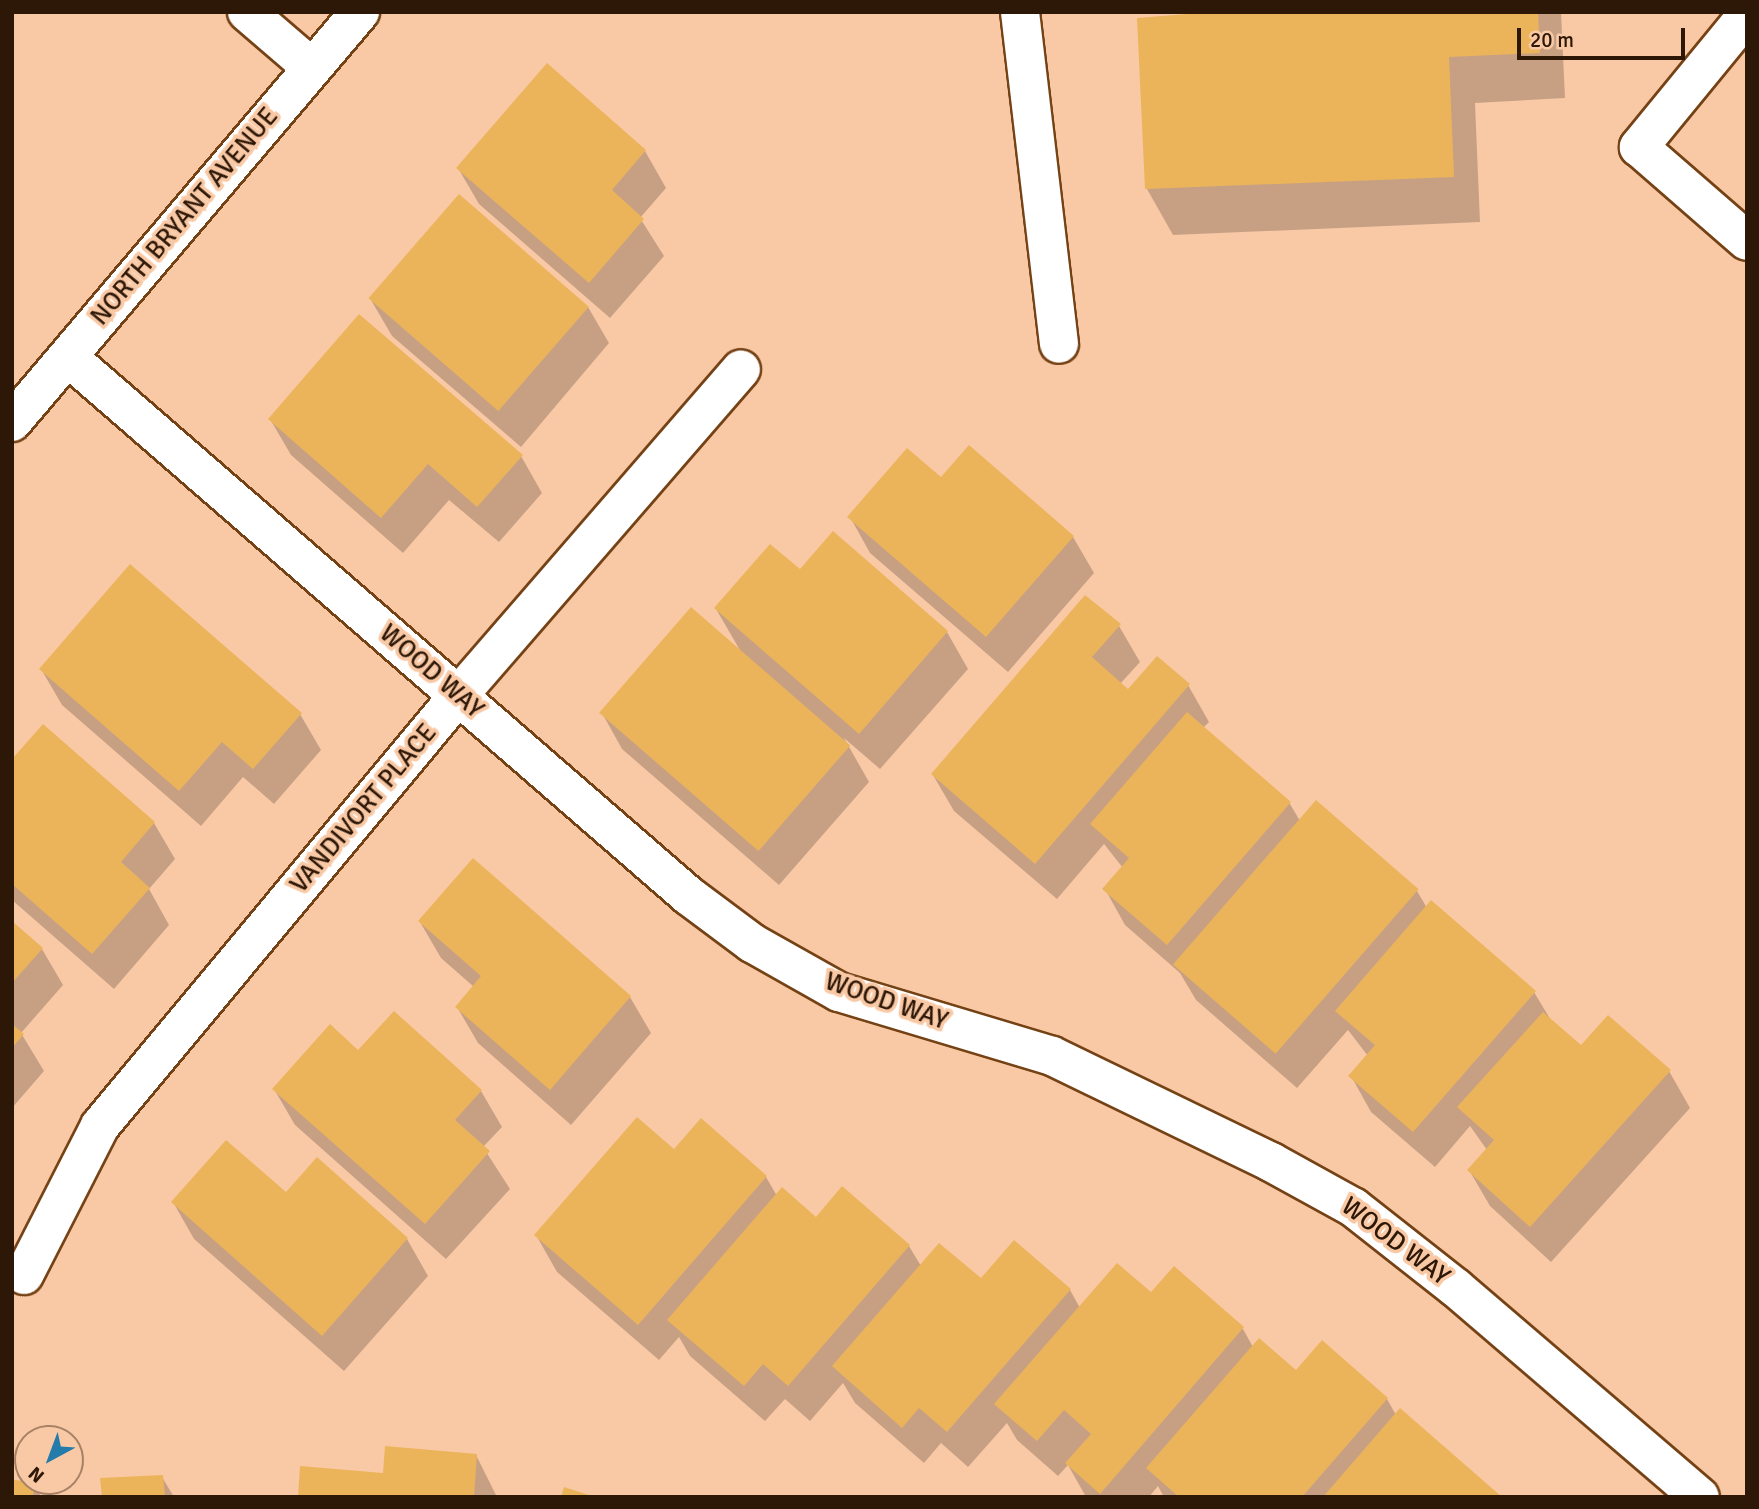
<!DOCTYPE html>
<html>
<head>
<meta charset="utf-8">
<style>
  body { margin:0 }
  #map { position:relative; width:1759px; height:1509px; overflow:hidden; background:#f9c9a6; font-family:Signika,sans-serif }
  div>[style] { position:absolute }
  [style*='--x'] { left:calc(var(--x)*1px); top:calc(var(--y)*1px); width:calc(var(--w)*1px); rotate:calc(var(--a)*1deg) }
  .shadow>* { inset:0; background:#0003 }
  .building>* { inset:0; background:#ebb45b; transform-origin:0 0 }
  .roads { filter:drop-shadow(2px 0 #754215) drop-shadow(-2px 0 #754215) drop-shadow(0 2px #754215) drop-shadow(0 -2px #754215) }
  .minor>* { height:38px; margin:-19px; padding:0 19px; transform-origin:19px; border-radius:19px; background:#fff }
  span { translate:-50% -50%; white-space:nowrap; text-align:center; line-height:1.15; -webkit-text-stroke:7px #f9c9a6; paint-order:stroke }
  .street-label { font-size:26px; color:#2d1706 }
  .frame { position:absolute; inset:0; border:14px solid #2d1706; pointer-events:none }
  .north { position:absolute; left:14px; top:1425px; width:70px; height:70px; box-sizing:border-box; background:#f9c9a6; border:2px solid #a78266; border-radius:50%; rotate:221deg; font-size:19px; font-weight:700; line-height:28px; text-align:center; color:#2d1706 }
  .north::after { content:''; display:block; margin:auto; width:24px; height:32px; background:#257cab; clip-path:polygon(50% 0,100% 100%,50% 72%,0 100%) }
  .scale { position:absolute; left:1517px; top:28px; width:168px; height:32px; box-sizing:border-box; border:4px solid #2d1706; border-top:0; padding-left:9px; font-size:21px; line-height:24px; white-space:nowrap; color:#2d1706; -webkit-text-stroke:5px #f9c9a6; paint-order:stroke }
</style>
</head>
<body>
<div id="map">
  <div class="shadow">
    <i style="clip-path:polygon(1215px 12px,1561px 12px,1565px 98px,1475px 103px,1480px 222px,1173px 235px,1147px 189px)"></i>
    <i style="clip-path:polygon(547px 66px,645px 151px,666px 188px,640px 218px,664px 256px,610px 318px,479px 204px,458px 168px)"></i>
    <i style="clip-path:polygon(371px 300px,588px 307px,609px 343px,521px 447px,392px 336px)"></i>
    <i style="clip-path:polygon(270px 419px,521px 456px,542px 493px,499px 542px,449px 500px,403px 553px,291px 455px)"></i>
    <i style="clip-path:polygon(970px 447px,1073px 537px,1094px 573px,1008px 672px,870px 553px,850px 517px,941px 479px)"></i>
    <i style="clip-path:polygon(833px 533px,947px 632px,968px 669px,880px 769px,844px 738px,869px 782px,779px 885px,622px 749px,602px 713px,741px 652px,716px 609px,800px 571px)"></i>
    <i style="clip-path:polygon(1119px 626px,1140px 662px,1120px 684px,1128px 691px,1188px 685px,1209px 722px,1203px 728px,1290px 804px,1300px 821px,1417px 891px,1427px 908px,1534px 992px,1552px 1022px,1581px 1048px,1669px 1071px,1690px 1108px,1551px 1262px,1490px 1206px,1469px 1170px,1487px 1150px,1470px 1126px,1435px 1167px,1371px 1112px,1351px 1076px,1368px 1056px,1348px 1030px,1297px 1088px,1196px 1000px,1180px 973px,1125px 925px,1105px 889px,1123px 868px,1104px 844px,1057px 899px,954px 811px,933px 775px)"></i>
    <i style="clip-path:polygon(41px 669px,300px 714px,321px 750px,274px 804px,243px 777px,201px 826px,62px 705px)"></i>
    <i style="clip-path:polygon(43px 727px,154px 823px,175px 859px,149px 889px,169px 925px,114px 989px,12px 900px,12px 762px)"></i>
    <i style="clip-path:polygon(420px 922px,630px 997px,651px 1033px,571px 1125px,478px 1043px,457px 1007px,474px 987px,441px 958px)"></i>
    <i style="clip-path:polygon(12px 923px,42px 949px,63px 985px,21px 1033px,44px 1071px,12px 1108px)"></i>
    <i style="clip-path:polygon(358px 1053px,481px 1091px,502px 1127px,483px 1147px,510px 1189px,446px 1259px,295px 1125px,274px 1089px)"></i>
    <i style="clip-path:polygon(674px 1151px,766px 1177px,777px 1196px,816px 1219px,909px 1246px,921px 1266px,981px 1281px,1070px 1290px,1080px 1308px,1151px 1295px,1174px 1269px,1243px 1329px,1253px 1347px,1296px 1372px,1387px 1399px,1396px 1415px,1499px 1497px,1164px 1497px,1158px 1486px,1149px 1497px,1086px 1497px,1068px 1465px,1058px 1476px,1017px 1440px,1007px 1423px,968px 1467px,941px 1443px,924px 1463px,855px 1403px,843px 1383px,810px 1421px,785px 1399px,765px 1421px,690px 1356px,679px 1337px,659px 1360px,557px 1272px,536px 1235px)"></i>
    <i style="clip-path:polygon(317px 1160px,407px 1239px,428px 1276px,344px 1371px,194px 1239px,173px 1202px,286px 1195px)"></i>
    <i style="clip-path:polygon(476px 1455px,497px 1497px,299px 1497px,385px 1475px)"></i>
    <i style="clip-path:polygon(162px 1477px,174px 1497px,103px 1497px)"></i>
    <i style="clip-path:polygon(33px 1481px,41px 1497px,12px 1497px)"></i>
  </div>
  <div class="building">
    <i style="clip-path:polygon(1213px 12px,1538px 12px,1540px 53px,1449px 57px,1454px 177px,1145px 189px,1137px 18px)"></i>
    <i style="clip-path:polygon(547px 63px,646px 150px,612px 190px,644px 219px,589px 283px,456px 168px)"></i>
    <i style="left:459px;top:194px;width:172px;height:138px;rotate:41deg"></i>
    <i style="clip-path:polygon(359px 314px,523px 455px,477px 507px,428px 464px,381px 518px,268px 419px)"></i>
    <i style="clip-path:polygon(969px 445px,1074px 536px,986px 637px,847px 517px,907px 448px,941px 477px)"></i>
    <i style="clip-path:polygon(833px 531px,948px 631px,859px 734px,714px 608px,770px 544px,800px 569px)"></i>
    <i style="clip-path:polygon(130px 564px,302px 713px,253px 769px,222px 742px,179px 791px,39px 669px)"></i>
    <i style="clip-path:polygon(1085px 595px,1121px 624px,1092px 657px,1128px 689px,1157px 656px,1190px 684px,1035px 864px,931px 774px)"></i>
    <i style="left:691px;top:607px;width:211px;height:140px;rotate:41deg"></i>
    <i style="clip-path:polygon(1187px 712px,1291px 802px,1167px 945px,1102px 889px,1129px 858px,1090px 824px)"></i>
    <i style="clip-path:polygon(43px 724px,155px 822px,121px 862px,150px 888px,92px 954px,12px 884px,12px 759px)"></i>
    <i style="left:1316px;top:800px;width:136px;height:218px;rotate:41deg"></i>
    <i style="clip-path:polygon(473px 858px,631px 996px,550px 1090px,455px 1007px,481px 976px,418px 921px)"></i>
    <i style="clip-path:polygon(1431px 900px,1536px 991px,1413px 1132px,1348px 1076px,1375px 1045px,1335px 1011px)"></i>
    <i style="clip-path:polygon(12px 921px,43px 948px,12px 983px)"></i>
    <i style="clip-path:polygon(394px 1011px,482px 1090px,455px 1120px,490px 1151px,425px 1224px,272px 1089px,330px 1024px,358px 1050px)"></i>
    <i style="clip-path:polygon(1543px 1012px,1581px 1045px,1608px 1015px,1671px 1070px,1530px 1227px,1467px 1170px,1494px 1140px,1457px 1107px)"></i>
    <i style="clip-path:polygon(12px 1024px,24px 1034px,12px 1048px)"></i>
    <i style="clip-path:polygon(637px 1117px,674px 1149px,701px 1118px,767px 1176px,638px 1325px,534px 1235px)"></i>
    <i style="clip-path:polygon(226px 1140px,286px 1192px,317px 1157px,408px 1238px,322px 1336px,171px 1202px)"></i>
    <i style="clip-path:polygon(842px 1186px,910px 1245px,788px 1386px,763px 1364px,744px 1386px,667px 1320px,782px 1187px,816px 1217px)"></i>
    <i style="clip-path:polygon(1014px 1240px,1071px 1289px,947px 1432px,919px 1408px,902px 1428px,832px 1366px,939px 1243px,981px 1278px)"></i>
    <i style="clip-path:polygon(1117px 1263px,1151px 1292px,1174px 1266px,1244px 1327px,1100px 1494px,1065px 1463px,1091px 1434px,1064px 1410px,1037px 1441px,994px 1404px)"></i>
    <i style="clip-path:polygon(1259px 1338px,1296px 1370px,1322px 1340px,1388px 1398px,1302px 1497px,1179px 1497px,1146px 1468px)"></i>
    <i style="clip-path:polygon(1400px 1408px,1502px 1497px,1323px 1497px)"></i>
    <i style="clip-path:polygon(385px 1446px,477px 1454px,474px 1497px,298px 1497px,300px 1466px,383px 1473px)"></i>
    <i style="clip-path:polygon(163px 1475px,165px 1497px,102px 1497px,100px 1478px)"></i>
    <i style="left:12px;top:1480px;width:22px;height:17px;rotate:3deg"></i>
    <i style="clip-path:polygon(564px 1487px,592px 1496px,592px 1497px,561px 1497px)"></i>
  </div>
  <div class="roads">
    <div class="minor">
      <i style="--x:247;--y:12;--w:84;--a:40.7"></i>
      <i style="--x:1020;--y:12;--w:334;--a:83.3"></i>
      <i style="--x:1747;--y:15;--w:171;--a:129.3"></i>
      <i style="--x:1639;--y:147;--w:143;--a:41"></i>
      <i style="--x:68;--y:357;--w:822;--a:40.96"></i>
      <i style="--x:689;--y:896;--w:79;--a:36.7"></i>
      <i style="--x:752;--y:943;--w:100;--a:29.4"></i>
      <i style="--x:839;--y:992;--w:222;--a:16.7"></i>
      <i style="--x:1052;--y:1056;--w:243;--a:25.8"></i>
      <i style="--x:1271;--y:1162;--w:94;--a:28.8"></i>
      <i style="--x:1353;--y:1207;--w:131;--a:38.2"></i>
      <i style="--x:1456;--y:1288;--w:321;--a:40.6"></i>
      <i style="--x:12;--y:422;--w:538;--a:-49.68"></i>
      <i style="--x:24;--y:1275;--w:167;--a:-63"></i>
      <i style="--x:100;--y:1126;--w:560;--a:-50.22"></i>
      <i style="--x:458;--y:696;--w:432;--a:-49.1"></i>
    </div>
  </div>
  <div class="street-label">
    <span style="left:185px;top:217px;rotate:-50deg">NORTH BRYANT AVENUE</span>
    <span style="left:431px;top:672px;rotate:41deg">WOOD WAY</span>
    <span style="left:364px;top:809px;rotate:-50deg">VANDIVORT PLACE</span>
    <span style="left:886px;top:1002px;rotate:19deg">WOOD WAY</span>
    <span style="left:1395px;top:1242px;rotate:37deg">WOOD WAY</span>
  </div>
  <div class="frame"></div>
  <div class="north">N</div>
  <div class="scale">20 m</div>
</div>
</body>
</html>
